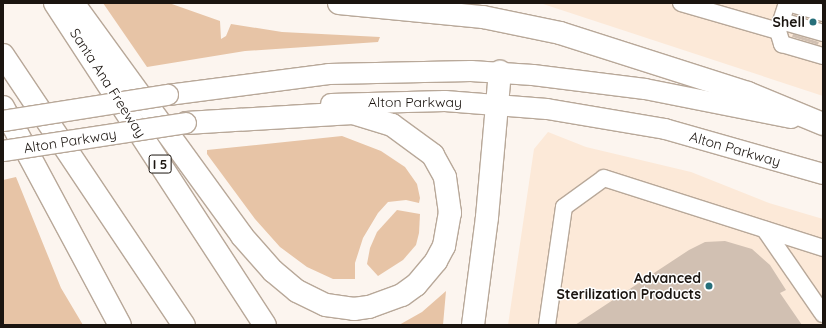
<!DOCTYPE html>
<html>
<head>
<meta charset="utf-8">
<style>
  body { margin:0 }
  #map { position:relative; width:826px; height:328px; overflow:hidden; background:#fcf5ef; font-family:Quicksand,sans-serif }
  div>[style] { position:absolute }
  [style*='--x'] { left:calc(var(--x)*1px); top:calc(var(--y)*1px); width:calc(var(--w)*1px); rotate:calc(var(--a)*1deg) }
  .built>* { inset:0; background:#fce9d8 }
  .green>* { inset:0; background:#e7c4a6 }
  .building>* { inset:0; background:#d1c0b2; transform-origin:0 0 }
  .roads { filter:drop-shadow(1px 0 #b8a899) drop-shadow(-1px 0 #b8a899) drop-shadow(0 1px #b8a899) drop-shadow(0 -1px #b8a899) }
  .minor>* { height:16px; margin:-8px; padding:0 8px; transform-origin:8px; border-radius:8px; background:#fff }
  .major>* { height:20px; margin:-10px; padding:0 10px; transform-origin:10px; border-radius:10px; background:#fff }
  .highway>* { height:22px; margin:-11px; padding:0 11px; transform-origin:11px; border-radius:11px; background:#fff }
  .bridges { filter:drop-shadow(1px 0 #b8a899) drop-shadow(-1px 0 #b8a899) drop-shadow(0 1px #b8a899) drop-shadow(0 -1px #b8a899) }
  .major-bridge>* { height:20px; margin:-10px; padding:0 10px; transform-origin:10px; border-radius:10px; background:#fff }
  .dots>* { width:11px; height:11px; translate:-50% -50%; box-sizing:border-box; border:2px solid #fff; border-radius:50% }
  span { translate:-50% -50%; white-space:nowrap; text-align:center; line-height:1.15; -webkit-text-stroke:3px #fff; paint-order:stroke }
  .shield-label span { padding:1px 3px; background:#fff; border:1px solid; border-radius:3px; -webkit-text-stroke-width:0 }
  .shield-label { font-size:13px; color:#1b1510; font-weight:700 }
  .poi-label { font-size:14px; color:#1b1510; font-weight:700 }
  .right { translate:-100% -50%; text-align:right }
  .street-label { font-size:14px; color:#1b1510 }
  .frame { position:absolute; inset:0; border:4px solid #1b1510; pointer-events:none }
</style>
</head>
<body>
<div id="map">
  <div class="built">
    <i style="clip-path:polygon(540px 3px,823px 3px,823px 96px)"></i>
    <i style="clip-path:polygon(548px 132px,586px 147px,691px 172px,769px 203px,823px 219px,823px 325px,508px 325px,534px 149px)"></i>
  </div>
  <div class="green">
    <i style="clip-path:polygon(103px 3px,169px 3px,220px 21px,221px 39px,226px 36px,231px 24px,282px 32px,380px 37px,378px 42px,245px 51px,147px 67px)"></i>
    <i style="clip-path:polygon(342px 136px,381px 151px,405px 167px,417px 184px,420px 198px,419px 203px,406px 200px,388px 202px,378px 213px,363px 238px,355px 263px,355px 279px,333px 279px,307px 267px,280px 247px,255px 219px,207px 154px,207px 150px)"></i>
    <i style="clip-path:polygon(16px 177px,61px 288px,83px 325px,3px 325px,3px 180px)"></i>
    <i style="clip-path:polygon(397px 210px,420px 214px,419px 233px,416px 245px,403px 260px,378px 276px,367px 264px,370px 248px,377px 232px)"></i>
    <i style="clip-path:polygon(446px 291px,443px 325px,399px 325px,422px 312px)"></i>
  </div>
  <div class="building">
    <i style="left:793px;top:34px;width:27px;height:3px;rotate:17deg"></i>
    <i style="clip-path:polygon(725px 241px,752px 249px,770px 265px,786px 290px,780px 293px,802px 325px,575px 325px,689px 250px,705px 242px)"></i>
  </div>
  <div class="roads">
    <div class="minor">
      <i style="--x:681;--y:3;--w:101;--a:16.1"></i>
      <i style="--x:787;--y:3;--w:29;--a:108"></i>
      <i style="--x:778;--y:31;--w:14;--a:73"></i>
      <i style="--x:782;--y:44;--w:43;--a:16.3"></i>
      <i style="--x:788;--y:3;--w:36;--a:16"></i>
      <i style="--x:781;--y:21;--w:44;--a:15.9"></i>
      <i style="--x:765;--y:230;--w:102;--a:55.4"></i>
      <i style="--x:547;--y:325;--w:119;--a:-81.8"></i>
      <i style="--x:564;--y:207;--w:49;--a:-35.9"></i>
      <i style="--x:604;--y:178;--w:230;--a:17.7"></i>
    </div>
    <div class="major">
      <i style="--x:168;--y:95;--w:162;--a:-7.4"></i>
      <i style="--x:329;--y:74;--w:142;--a:-1.2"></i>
      <i style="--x:471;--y:71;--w:62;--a:3.7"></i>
      <i style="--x:533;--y:75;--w:113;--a:7.1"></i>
      <i style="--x:645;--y:89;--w:149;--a:11.2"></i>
      <i style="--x:331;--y:104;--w:114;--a:-1.5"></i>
      <i style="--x:445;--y:101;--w:102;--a:4.5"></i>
      <i style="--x:547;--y:109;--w:120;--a:9.6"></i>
      <i style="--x:665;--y:129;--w:164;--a:15.9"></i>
    </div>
    <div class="highway">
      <i style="--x:55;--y:3;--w:384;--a:56.9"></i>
      <i style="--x:73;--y:3;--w:288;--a:54"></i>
      <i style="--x:242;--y:236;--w:47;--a:48.5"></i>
      <i style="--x:273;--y:271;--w:31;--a:40"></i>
      <i style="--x:297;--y:291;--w:32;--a:26"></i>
      <i style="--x:326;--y:305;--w:28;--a:8"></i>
      <i style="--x:354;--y:309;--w:15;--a:-8"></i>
      <i style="--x:369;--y:307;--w:35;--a:-20"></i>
      <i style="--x:402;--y:295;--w:17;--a:-36"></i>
      <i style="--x:416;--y:285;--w:31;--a:-50"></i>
      <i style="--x:436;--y:261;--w:17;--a:-62"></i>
      <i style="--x:444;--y:246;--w:34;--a:-80"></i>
      <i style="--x:450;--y:213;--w:36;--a:-98"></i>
      <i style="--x:445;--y:177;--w:25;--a:-119"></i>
      <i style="--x:433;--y:155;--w:51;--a:-143.8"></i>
      <i style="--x:392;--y:125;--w:41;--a:-162.9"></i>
      <i style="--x:353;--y:113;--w:167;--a:176.6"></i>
      <i style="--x:339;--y:3;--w:145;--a:5.6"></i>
      <i style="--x:483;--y:17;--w:79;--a:11.7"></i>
      <i style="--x:560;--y:33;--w:197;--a:17.7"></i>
      <i style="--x:748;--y:93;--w:81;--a:22.5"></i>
      <i style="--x:3;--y:55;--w:325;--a:56.2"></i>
      <i style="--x:3;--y:107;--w:247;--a:61.8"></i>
      <i style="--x:473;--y:325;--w:109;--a:-82.6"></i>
      <i style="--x:487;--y:217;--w:146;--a:-84.9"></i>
    </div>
  </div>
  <div class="bridges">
    <div class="major-bridge">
      <i style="--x:3;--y:121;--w:167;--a:-9"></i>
      <i style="--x:3;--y:151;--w:185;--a:-8.7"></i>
    </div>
  </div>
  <div class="dots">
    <i style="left:813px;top:22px;background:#276f7a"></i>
    <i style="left:709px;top:286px;background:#276f7a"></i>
  </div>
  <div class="shield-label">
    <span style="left:160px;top:164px">I 5</span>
  </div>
  <div class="poi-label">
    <span class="right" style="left:805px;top:22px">Shell</span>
    <span class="right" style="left:701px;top:286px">Advanced<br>Sterilization Products</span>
  </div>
  <div class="street-label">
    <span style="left:108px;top:83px;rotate:57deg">Santa Ana Freeway</span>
    <span style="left:415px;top:102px">Alton Parkway</span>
    <span style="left:70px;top:141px;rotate:-9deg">Alton Parkway</span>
    <span style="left:735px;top:149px;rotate:16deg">Alton Parkway</span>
  </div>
  <div class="frame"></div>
</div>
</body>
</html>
